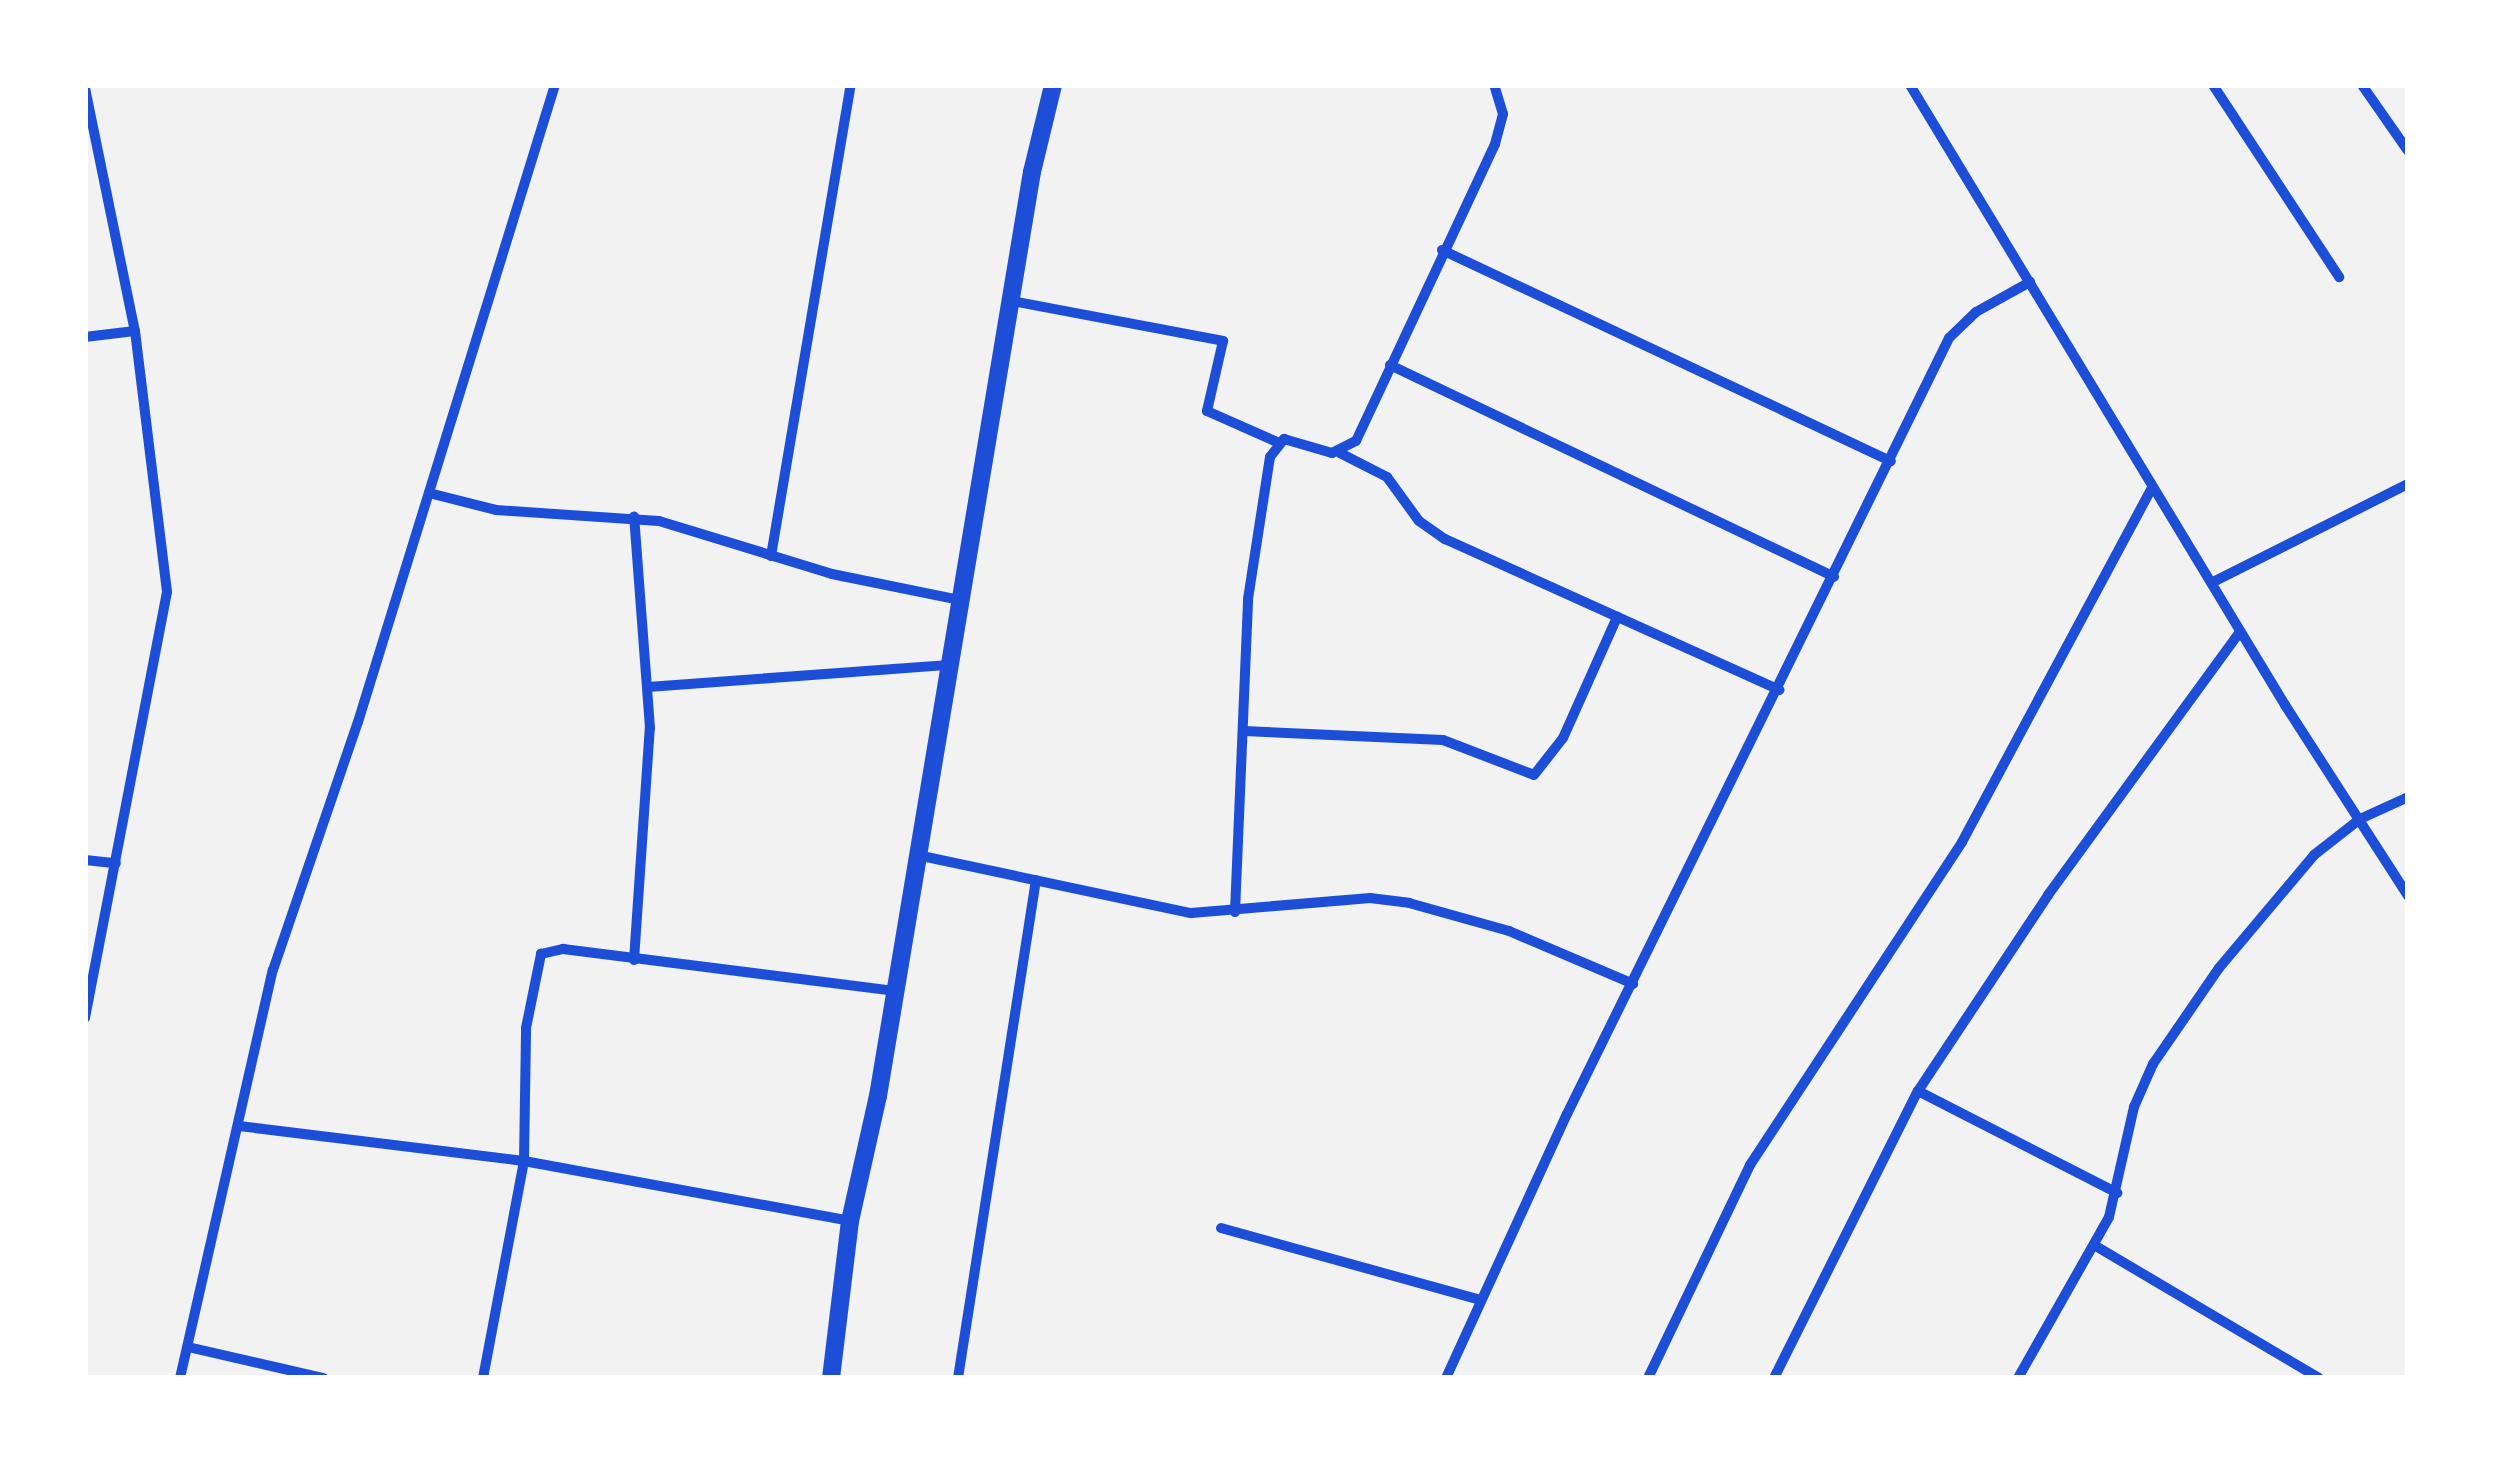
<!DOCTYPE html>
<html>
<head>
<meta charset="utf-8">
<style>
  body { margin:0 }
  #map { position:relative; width:2493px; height:1463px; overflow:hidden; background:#f2f2f2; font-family:Montserrat,sans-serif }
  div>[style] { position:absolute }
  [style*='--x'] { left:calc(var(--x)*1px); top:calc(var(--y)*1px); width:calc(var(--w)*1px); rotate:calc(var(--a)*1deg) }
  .minor>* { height:10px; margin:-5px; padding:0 5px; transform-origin:5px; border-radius:5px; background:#1d4ed8 }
  .tertiary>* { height:18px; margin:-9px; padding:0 9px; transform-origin:9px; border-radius:9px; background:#1d4ed8 }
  span { translate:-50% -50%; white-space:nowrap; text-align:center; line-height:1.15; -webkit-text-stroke:8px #fff; paint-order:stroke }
  .frame { position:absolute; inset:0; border:88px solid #fff; pointer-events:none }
</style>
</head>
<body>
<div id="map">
  <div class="minor">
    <i style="--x:1910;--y:85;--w:725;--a:58.83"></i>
    <i style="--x:2285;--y:705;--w:227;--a:57.2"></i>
    <i style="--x:2213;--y:85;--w:230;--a:56.7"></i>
    <i style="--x:2362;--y:85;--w:80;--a:55.1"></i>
    <i style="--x:85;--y:88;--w:248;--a:78.4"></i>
    <i style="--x:135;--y:331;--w:263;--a:83"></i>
    <i style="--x:167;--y:592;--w:434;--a:100.9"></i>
    <i style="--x:1442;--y:250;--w:496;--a:25.2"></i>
    <i style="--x:1012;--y:301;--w:215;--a:10.7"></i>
    <i style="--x:1223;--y:341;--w:72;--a:102.9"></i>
    <i style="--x:1207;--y:411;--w:77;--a:23.9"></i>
    <i style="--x:85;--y:337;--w:50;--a:-6.8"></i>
    <i style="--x:1390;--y:365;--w:492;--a:25.5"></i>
    <i style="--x:1340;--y:453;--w:53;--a:27.1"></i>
    <i style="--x:1387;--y:477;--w:54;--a:54"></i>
    <i style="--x:1419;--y:521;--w:32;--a:35"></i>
    <i style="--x:1445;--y:539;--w:367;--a:24.3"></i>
    <i style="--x:429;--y:493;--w:69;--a:14.2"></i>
    <i style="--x:496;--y:510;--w:163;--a:3.9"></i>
    <i style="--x:659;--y:521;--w:181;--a:17"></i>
    <i style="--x:832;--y:574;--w:131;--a:11.5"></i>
    <i style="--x:771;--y:556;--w:478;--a:-80.4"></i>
    <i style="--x:2213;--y:582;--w:218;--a:-26.7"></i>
    <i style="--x:648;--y:687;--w:302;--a:-4.2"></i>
    <i style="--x:1244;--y:731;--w:199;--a:2.6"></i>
    <i style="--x:1443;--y:740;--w:97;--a:21"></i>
    <i style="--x:1534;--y:775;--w:47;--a:-51.9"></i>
    <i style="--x:1563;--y:738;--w:133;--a:-65.9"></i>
    <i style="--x:917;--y:855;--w:280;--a:12"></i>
    <i style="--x:1191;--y:913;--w:180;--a:-4.8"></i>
    <i style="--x:1370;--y:898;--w:39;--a:7"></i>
    <i style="--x:1409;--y:903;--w:104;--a:15.6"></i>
    <i style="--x:1509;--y:931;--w:135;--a:23.1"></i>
    <i style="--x:85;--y:860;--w:31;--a:6"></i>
    <i style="--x:1235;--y:912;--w:313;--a:-87.6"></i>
    <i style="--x:1248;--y:599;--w:144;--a:-81.2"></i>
    <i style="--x:1270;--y:457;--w:23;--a:-52"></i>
    <i style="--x:1284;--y:439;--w:50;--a:16.3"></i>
    <i style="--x:1332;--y:453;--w:27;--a:-27"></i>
    <i style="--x:1356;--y:441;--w:328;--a:-64.9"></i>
    <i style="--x:1495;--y:144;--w:31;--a:-75"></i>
    <i style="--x:1503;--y:114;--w:30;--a:-107"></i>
    <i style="--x:634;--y:960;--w:233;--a:-86.1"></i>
    <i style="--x:650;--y:728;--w:212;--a:-94.3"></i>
    <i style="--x:1918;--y:1091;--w:224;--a:27.1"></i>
    <i style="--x:239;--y:1126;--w:287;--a:7"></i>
    <i style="--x:524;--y:1161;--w:331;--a:10.4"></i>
    <i style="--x:1221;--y:1228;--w:269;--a:15.5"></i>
    <i style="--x:2094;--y:1245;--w:261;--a:30.6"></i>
    <i style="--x:188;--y:1347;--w:139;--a:12.9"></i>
    <i style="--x:180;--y:1378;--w:418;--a:-77.2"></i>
    <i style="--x:273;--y:970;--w:262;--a:-71.1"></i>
    <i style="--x:358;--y:722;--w:667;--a:-72.82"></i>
    <i style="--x:483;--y:1378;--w:221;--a:-79.3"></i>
    <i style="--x:524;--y:1161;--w:133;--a:-89.1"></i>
    <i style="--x:526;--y:1028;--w:76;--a:-78.5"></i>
    <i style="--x:541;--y:954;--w:23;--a:-13"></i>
    <i style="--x:563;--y:949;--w:336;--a:7.2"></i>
    <i style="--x:958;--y:1378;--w:504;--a:-81.1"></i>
    <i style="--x:1446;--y:1378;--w:290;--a:-65.4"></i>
    <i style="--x:1567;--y:1114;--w:865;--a:-63.79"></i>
    <i style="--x:1949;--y:338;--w:37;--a:-44"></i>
    <i style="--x:1976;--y:312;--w:62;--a:-29.1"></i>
    <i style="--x:1648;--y:1378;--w:236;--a:-64.4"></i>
    <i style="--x:1750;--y:1165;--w:386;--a:-56.7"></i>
    <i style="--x:1962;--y:842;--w:403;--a:-61.8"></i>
    <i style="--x:1774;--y:1378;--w:321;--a:-63.4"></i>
    <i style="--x:1918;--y:1091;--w:235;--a:-56.4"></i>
    <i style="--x:2048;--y:895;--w:326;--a:-53.9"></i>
    <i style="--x:2018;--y:1378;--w:185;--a:-60.5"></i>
    <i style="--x:2109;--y:1217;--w:113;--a:-77.2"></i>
    <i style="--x:2134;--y:1107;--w:47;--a:-66.2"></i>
    <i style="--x:2153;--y:1064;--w:116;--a:-55.5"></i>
    <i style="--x:2219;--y:968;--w:148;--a:-49.9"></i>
    <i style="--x:2314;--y:855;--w:58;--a:-38"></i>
    <i style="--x:2360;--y:819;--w:53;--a:-24.6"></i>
  </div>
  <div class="tertiary">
    <i style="--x:831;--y:1378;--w:158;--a:-83.1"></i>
    <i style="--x:850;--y:1221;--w:128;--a:-77.4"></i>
    <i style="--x:878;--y:1096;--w:937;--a:-80.54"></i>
    <i style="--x:1032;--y:172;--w:89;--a:-76.4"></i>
  </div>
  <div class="frame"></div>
</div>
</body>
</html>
